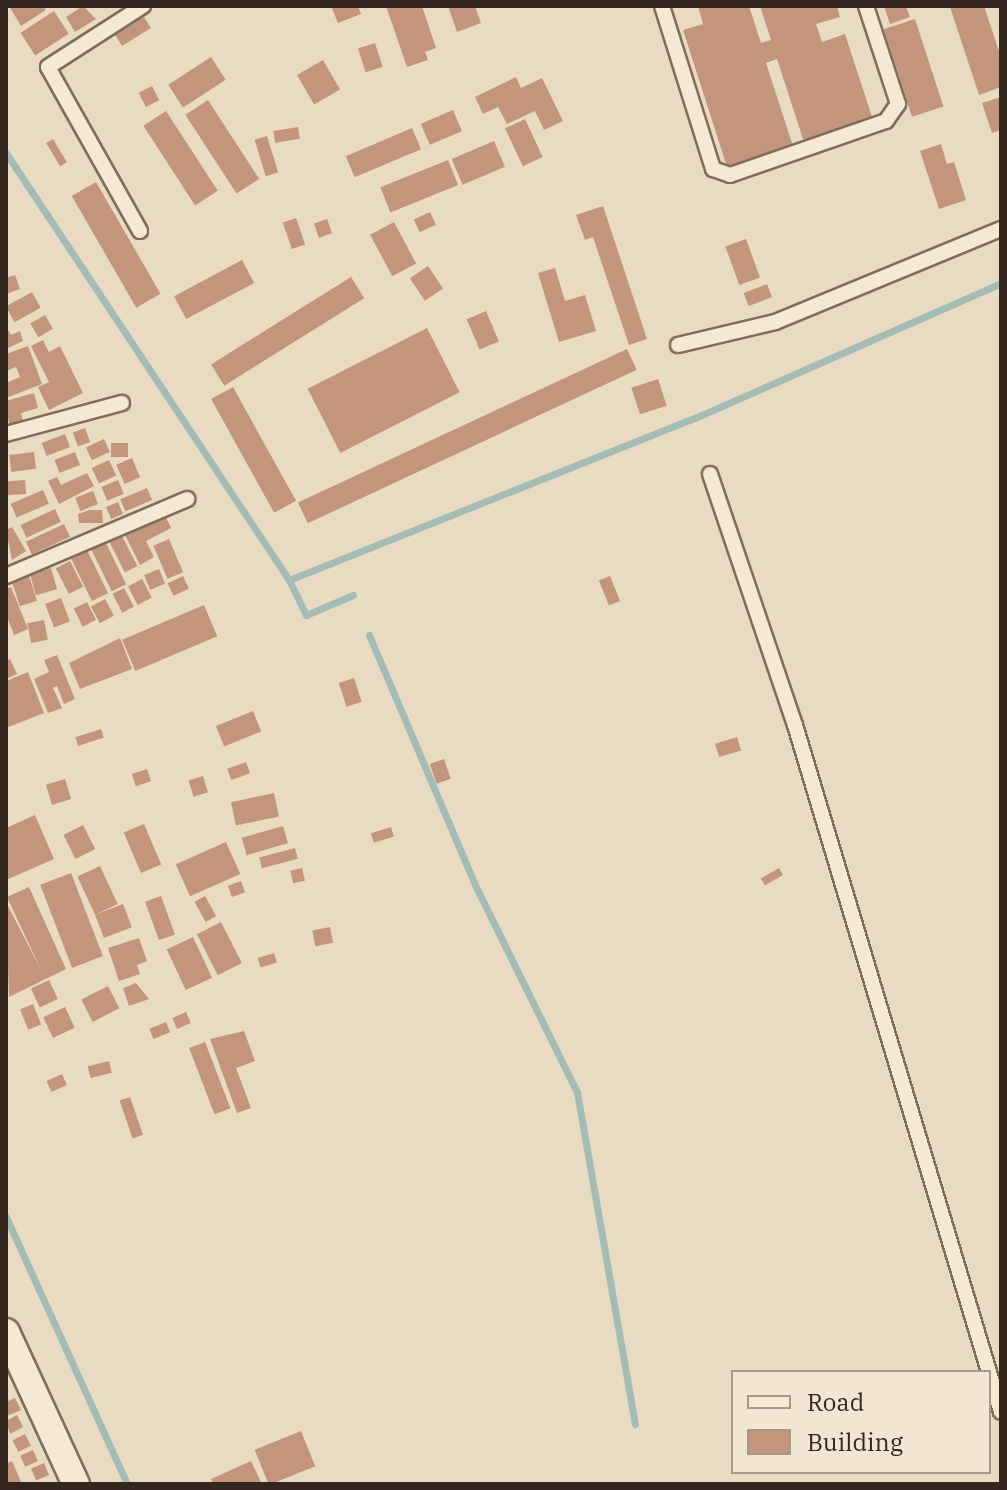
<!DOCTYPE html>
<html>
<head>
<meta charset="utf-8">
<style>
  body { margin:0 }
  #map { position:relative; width:1007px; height:1490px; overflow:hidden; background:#e9dbc2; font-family:"IBM Plex Serif",serif }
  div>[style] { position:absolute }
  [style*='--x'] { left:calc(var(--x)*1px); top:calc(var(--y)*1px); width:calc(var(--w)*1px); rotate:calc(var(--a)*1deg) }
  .stream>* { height:7px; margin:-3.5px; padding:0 3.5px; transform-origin:3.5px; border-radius:3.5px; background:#a4bcb3 }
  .building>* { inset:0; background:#c3957c; transform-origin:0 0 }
  .roads { filter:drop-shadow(2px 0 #816d5b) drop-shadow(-2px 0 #816d5b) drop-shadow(0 2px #816d5b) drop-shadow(0 -2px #816d5b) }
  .service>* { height:14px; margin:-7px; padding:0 7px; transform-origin:7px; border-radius:7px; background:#f5e9d4 }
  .minor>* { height:26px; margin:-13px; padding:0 13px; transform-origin:13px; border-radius:13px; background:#f5e9d4 }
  span { translate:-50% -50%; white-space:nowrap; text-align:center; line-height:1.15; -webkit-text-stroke:7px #f1e6d1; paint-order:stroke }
  .frame { position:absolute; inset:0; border:8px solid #32261e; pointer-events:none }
  .legend { position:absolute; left:731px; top:1370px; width:260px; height:104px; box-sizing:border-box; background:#f1e6d1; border:2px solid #a59989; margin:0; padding:10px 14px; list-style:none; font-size:24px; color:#32261e }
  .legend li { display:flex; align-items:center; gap:16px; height:40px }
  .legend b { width:40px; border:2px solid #a59989 }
</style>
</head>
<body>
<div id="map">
  <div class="stream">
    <i style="--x:6;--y:153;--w:512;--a:56.47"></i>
    <i style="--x:289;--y:580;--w:39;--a:64"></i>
    <i style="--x:306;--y:615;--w:51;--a:-23.1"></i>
    <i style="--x:289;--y:580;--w:437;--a:-21.8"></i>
    <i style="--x:695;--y:418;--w:334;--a:-23.8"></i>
    <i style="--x:369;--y:635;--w:276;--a:67"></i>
    <i style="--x:477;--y:889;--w:226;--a:63.8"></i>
    <i style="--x:577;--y:1092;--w:337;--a:80.1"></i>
    <i style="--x:6;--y:1217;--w:293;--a:65.6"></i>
  </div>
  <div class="building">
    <i style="clip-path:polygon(9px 6px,43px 6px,46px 10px,21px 26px)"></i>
    <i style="clip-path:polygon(83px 6px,96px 19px,75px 32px,66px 17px)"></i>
    <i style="clip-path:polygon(331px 6px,358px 6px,361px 14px,338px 23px)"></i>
    <i style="clip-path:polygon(386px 6px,422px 6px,436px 48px,425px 52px,428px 60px,407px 67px)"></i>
    <i style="clip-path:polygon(448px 6px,475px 6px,481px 23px,457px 32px)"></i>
    <i style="clip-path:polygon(698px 6px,749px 6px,761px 43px,771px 40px,760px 6px,837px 6px,840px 17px,816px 24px,822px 42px,845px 34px,873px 120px,804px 142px,777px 59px,766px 63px,793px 146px,727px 167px,683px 30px,703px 24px)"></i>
    <i style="clip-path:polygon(884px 6px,906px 6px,910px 17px,890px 24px)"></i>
    <i style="clip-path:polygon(984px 6px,1001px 57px,1001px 87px,979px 95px,950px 7px)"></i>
    <i style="left:54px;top:11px;width:27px;height:40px;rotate:57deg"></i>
    <i style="left:144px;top:17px;width:13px;height:34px;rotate:58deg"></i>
    <i style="left:915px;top:19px;width:92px;height:33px;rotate:72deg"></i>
    <i style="left:375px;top:43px;width:25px;height:18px;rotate:72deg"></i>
    <i style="left:211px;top:57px;width:27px;height:51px;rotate:57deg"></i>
    <i style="left:323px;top:60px;width:34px;height:30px;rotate:60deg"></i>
    <i style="clip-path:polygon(516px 77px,521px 88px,542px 78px,563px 121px,544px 130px,535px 111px,507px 124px,498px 107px,483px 114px,475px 97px)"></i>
    <i style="left:152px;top:86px;width:16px;height:15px;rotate:63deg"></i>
    <i style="clip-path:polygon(1001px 97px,1001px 130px,992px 133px,982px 103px)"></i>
    <i style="left:208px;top:100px;width:94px;height:27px;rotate:57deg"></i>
    <i style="left:453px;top:110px;width:23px;height:35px;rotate:67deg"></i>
    <i style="left:166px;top:111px;width:95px;height:27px;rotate:57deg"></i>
    <i style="left:525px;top:119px;width:42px;height:22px;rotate:65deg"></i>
    <i style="left:298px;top:127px;width:12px;height:25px;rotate:81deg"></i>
    <i style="left:412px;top:128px;width:23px;height:72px;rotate:67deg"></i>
    <i style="left:267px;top:136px;width:38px;height:13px;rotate:73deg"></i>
    <i style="left:53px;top:139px;width:27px;height:8px;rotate:59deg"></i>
    <i style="left:494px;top:141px;width:28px;height:46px;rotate:67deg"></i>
    <i style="clip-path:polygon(941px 144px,947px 164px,954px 162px,966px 200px,939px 209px,920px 151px)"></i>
    <i style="left:448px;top:160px;width:27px;height:73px;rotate:68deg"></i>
    <i style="left:96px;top:182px;width:129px;height:28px;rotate:60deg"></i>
    <i style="clip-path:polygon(603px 206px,647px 339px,629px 345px,593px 237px,585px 240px,576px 215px)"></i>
    <i style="left:430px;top:212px;width:14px;height:18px;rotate:65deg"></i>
    <i style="left:296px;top:218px;width:28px;height:14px;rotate:71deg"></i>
    <i style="left:327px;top:219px;width:15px;height:14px;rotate:70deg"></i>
    <i style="left:394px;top:222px;width:47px;height:27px;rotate:62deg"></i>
    <i style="left:746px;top:239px;width:41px;height:22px;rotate:70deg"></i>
    <i style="left:242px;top:260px;width:26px;height:77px;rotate:62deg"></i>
    <i style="left:428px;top:266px;width:27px;height:22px;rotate:56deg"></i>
    <i style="clip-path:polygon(555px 268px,565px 301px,585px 295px,596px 331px,559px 342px,538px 273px)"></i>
    <i style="clip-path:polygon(15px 275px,20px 289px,6px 294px,6px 278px)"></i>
    <i style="left:351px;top:277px;width:25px;height:165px;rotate:58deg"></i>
    <i style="left:767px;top:284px;width:14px;height:25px;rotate:69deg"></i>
    <i style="left:32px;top:292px;width:18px;height:30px;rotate:61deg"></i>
    <i style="left:486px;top:311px;width:33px;height:21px;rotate:67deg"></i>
    <i style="left:45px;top:315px;width:16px;height:17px;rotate:60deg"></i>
    <i style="clip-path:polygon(6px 326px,11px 335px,20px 331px,23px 341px,6px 349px)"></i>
    <i style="left:427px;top:328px;width:72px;height:134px;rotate:63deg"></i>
    <i style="clip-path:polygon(43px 340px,49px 352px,60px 346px,83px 393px,49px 410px,38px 387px,49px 382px,31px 346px)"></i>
    <i style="clip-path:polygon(28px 346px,42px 384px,6px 398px,6px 383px,20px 377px,16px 367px,6px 371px,6px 354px)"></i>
    <i style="left:627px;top:349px;width:23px;height:363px;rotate:65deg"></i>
    <i style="left:658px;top:379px;width:28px;height:28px;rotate:72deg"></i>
    <i style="left:233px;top:387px;width:130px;height:25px;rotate:61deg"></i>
    <i style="clip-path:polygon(34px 393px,38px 408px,21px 413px,25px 427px,10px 432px,6px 401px)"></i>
    <i style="left:85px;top:428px;width:15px;height:13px;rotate:70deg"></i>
    <i style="left:65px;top:434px;width:14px;height:25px;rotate:69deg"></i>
    <i style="left:104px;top:439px;width:14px;height:20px;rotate:65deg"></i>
    <i style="left:111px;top:443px;width:17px;height:14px"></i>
    <i style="left:34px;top:452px;width:17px;height:25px;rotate:83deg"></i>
    <i style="left:75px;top:452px;width:14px;height:22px;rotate:69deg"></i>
    <i style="left:132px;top:458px;width:21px;height:17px;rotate:67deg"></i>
    <i style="left:109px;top:460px;width:17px;height:19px;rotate:65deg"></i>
    <i style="clip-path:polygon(87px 473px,94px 486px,59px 504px,48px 481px,57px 477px,61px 485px)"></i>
    <i style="left:25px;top:480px;width:14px;height:18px;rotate:86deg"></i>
    <i style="left:118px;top:480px;width:15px;height:18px;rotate:67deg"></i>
    <i style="left:147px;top:488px;width:13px;height:29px;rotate:67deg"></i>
    <i style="left:43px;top:490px;width:15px;height:35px;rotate:67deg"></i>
    <i style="left:93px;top:491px;width:14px;height:19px;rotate:69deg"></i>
    <i style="left:118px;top:502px;width:13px;height:13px;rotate:67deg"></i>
    <i style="left:55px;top:509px;width:14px;height:38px;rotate:65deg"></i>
    <i style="clip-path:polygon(90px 510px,102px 510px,103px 523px,79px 523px,78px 514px)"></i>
    <i style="clip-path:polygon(165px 515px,171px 528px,146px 541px,154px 557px,140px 565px,125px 535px)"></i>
    <i style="left:64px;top:524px;width:14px;height:42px;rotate:65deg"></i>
    <i style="clip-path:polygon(12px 527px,26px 551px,12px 560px,6px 530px)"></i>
    <i style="left:121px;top:534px;width:36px;height:14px;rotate:63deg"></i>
    <i style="left:169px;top:539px;width:36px;height:17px;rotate:67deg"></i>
    <i style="left:105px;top:541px;width:48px;height:16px;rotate:64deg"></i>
    <i style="left:87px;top:550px;width:48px;height:18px;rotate:64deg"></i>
    <i style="left:70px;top:561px;width:29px;height:16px;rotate:63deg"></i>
    <i style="left:51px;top:568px;width:22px;height:22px;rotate:74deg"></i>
    <i style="left:159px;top:569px;width:16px;height:16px;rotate:68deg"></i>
    <i style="left:29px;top:576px;width:26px;height:18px;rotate:72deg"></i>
    <i style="left:183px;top:576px;width:14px;height:17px;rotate:65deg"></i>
    <i style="left:610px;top:576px;width:27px;height:12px;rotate:68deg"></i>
    <i style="left:142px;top:579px;width:21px;height:16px;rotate:62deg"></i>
    <i style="clip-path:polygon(11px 587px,28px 629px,14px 635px,6px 614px,6px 589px)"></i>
    <i style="left:124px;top:588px;width:21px;height:13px;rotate:62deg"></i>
    <i style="left:61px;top:598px;width:25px;height:17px;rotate:69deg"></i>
    <i style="left:105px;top:599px;width:19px;height:16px;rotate:62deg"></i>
    <i style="left:87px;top:602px;width:20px;height:15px;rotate:63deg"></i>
    <i style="left:204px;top:605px;width:34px;height:89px;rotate:67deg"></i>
    <i style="left:44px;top:620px;width:20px;height:17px;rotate:79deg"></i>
    <i style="clip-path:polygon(120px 638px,132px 669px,80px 689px,69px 663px)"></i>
    <i style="clip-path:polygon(57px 655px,75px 699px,64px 704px,57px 686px,53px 688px,62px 708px,48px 713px,34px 679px,49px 672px,44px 660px)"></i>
    <i style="clip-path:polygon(10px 659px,17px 674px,6px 679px,6px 661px)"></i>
    <i style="clip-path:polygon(28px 672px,44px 713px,6px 728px,6px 681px)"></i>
    <i style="left:354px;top:678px;width:25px;height:16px;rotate:72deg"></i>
    <i style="left:253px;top:711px;width:22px;height:40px;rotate:68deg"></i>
    <i style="left:101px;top:729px;width:9px;height:27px;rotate:72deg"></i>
    <i style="left:737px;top:737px;width:14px;height:23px;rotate:73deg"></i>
    <i style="left:444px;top:759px;width:21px;height:15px;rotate:71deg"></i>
    <i style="left:246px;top:762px;width:12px;height:20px;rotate:70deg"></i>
    <i style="left:147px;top:769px;width:13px;height:16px;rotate:72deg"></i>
    <i style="left:203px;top:776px;width:17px;height:15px;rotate:73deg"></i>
    <i style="left:65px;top:779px;width:21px;height:20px;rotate:73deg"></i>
    <i style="left:274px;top:793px;width:24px;height:44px;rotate:78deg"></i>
    <i style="clip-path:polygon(35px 815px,54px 859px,6px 880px,6px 828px)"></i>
    <i style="left:144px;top:824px;width:44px;height:22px;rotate:67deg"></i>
    <i style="left:83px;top:825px;width:27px;height:22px;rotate:63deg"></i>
    <i style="left:283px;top:826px;width:18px;height:43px;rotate:74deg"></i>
    <i style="left:391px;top:827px;width:10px;height:21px;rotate:73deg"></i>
    <i style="left:226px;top:842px;width:35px;height:55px;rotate:66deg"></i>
    <i style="left:295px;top:848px;width:11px;height:37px;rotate:75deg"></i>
    <i style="left:100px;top:866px;width:42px;height:25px;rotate:65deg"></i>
    <i style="left:302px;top:868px;width:13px;height:12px;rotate:77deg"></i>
    <i style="left:779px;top:868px;width:8px;height:21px;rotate:60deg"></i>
    <i style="left:71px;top:873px;width:89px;height:33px;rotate:69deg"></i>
    <i style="left:241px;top:881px;width:12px;height:14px;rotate:70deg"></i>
    <i style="clip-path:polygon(29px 887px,66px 969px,9px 997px,6px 902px,41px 970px,7px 897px)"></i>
    <i style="left:161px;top:896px;width:41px;height:17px;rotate:70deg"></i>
    <i style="left:205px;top:896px;width:23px;height:12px;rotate:61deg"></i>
    <i style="left:123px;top:904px;width:25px;height:30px;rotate:69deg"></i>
    <i style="left:221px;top:922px;width:46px;height:27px;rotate:63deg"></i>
    <i style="left:330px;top:927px;width:16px;height:18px;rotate:79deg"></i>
    <i style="left:193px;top:937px;width:45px;height:29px;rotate:65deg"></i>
    <i style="clip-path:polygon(139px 938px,147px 961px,137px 965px,140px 974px,119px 981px,108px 948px)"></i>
    <i style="left:274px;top:953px;width:10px;height:17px;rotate:73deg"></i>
    <i style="left:49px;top:980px;width:21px;height:20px;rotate:65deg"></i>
    <i style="clip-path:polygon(136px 983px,149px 999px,129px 1006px,123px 988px)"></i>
    <i style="left:108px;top:986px;width:25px;height:30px;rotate:63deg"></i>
    <i style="left:33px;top:1004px;width:22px;height:14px;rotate:68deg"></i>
    <i style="left:65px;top:1007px;width:23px;height:24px;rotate:65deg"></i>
    <i style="left:186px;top:1012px;width:12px;height:15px;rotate:66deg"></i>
    <i style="left:166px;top:1022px;width:11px;height:18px;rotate:68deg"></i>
    <i style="clip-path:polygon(244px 1031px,255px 1061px,236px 1068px,251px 1108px,237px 1113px,210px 1039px)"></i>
    <i style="left:205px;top:1042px;width:71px;height:17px;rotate:69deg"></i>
    <i style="left:109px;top:1061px;width:12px;height:22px;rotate:76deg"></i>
    <i style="left:62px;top:1074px;width:12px;height:17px;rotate:66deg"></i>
    <i style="left:130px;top:1097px;width:40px;height:11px;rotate:71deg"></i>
    <i style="clip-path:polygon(15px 1398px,21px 1410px,7px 1416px,6px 1402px)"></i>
    <i style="clip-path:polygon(17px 1415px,23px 1427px,10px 1434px,6px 1421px)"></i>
    <i style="left:301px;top:1431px;width:38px;height:50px;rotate:68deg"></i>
    <i style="left:25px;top:1434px;width:13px;height:14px;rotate:63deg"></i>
    <i style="left:33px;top:1450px;width:12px;height:14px;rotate:66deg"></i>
    <i style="clip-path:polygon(12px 1461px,22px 1484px,6px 1484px,6px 1464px)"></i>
    <i style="clip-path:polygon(251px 1461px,262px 1484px,213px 1484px,211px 1479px)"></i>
    <i style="left:44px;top:1463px;width:13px;height:14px;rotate:67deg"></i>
  </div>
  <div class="roads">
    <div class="service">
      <i style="--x:662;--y:6;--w:171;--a:72.6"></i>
      <i style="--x:713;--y:169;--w:18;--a:19"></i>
      <i style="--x:730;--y:175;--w:165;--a:-19.1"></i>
      <i style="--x:886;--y:121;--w:21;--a:-55"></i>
      <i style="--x:898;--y:104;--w:103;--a:-108.1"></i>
      <i style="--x:140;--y:231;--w:188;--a:-119.3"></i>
      <i style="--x:48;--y:67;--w:113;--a:-32.7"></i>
      <i style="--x:678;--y:345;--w:100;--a:-13.3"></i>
      <i style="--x:775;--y:322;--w:244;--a:-22.4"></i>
      <i style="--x:6;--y:434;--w:120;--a:-15"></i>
      <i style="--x:710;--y:474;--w:265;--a:71.3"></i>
      <i style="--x:795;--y:725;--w:717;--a:73.31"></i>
      <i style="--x:6;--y:576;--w:197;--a:-23"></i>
    </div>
    <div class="minor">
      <i style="--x:6;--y:1332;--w:167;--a:65.3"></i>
    </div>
  </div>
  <div class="frame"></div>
  <ul class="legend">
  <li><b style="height:10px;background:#f5e9d4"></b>Road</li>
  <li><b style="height:22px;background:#c3957c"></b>Building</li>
  </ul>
</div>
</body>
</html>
